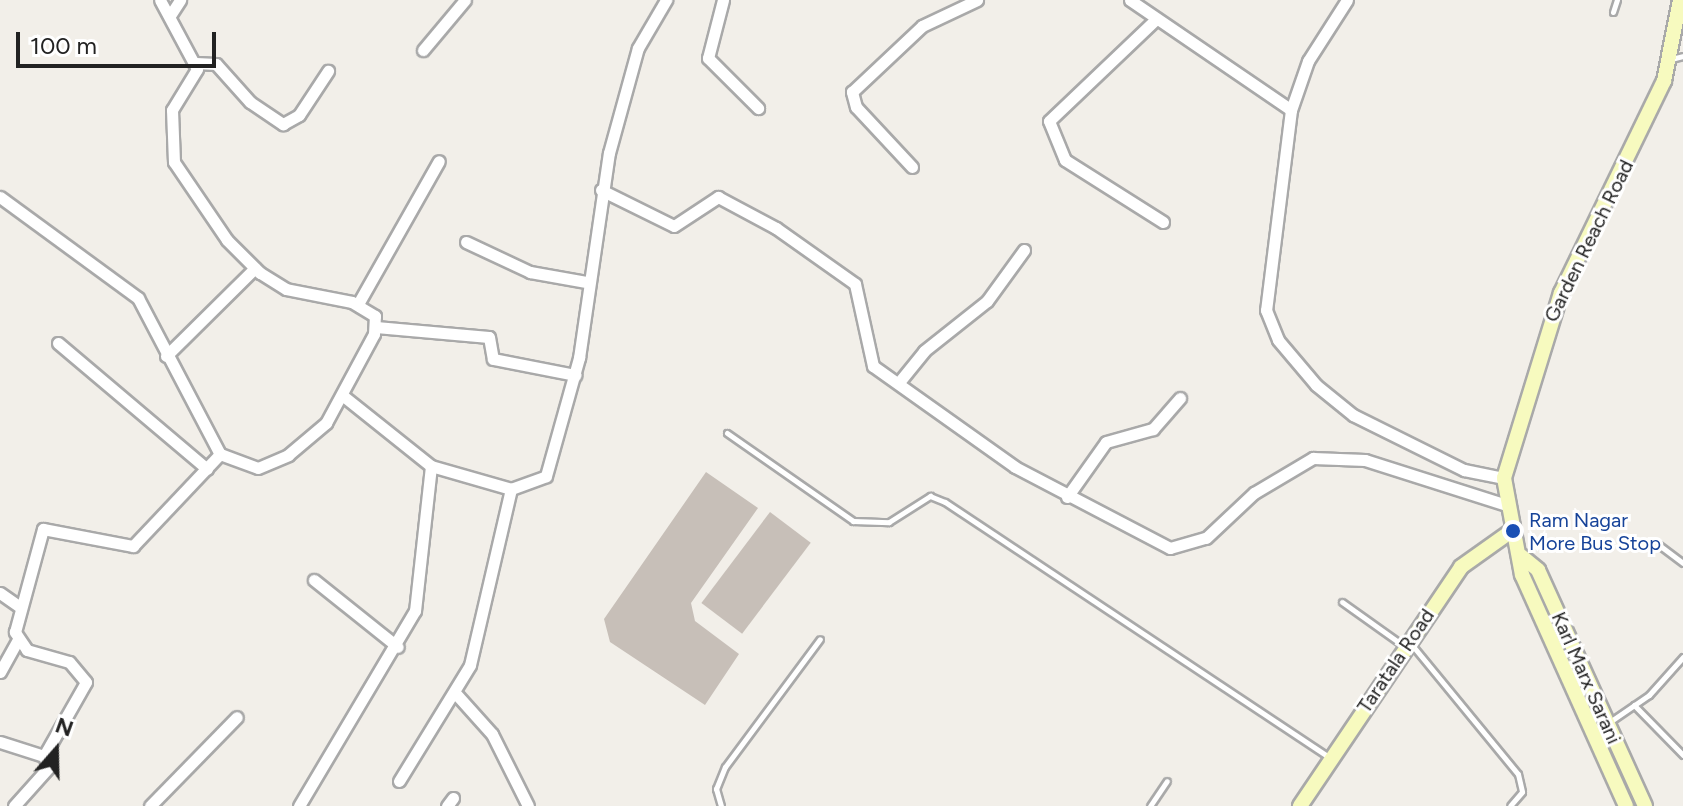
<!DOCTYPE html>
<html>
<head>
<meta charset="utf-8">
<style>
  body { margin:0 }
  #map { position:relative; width:1683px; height:806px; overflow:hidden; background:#f2efe9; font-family:Figtree,sans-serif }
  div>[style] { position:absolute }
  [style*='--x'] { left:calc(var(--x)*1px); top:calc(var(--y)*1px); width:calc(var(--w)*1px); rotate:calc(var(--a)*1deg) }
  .building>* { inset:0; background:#c7bfb8; transform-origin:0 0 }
  .roads { filter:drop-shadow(2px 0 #a9a9a9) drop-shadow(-2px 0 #a9a9a9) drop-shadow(0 2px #a9a9a9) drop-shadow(0 -2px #a9a9a9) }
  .lane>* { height:5px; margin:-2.5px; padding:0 2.5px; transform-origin:2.5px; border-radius:2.5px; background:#fff }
  .street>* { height:11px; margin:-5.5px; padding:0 5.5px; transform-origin:5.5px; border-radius:5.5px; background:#fff }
  .secondary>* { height:14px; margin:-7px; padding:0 7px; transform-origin:7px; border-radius:7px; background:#f7fabf }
  .dots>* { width:22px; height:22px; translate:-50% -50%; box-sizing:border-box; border:4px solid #fff; border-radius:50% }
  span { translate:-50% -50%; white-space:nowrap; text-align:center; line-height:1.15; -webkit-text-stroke:6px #fff; paint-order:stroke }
  .street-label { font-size:20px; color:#222 }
  .transit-label { font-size:20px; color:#164399 }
  .left { translate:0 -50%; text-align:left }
  .north { position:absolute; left:16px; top:710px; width:80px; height:80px; -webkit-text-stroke:6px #fff; paint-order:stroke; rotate:20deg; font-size:22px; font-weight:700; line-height:32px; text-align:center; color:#222 }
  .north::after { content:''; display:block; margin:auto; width:28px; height:36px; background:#222; clip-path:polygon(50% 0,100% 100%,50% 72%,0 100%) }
  .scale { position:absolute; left:16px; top:32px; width:200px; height:36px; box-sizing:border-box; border:4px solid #222; border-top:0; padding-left:10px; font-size:24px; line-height:28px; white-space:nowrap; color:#222; -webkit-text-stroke:6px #fff; paint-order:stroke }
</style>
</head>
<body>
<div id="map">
  <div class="building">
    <i style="clip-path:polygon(706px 472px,758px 508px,691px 603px,695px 621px,739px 654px,705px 705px,610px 642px,604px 619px)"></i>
    <i style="left:770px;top:512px;width:51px;height:114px;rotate:37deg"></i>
  </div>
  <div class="roads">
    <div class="lane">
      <i style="--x:1613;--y:12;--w:13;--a:-72"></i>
      <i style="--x:1671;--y:59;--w:12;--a:-14"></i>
      <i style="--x:727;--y:433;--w:154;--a:34.9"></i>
      <i style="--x:853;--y:521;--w:36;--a:2"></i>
      <i style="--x:889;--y:522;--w:49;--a:-32.4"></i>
      <i style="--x:930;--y:496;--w:16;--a:22"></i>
      <i style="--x:945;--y:502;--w:463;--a:33.6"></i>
      <i style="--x:1659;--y:545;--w:30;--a:37"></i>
      <i style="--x:1342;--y:602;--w:76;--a:35.4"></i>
      <i style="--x:1412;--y:645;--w:167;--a:50.6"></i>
      <i style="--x:1518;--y:774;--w:18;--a:77"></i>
      <i style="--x:1522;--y:792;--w:18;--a:131"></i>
      <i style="--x:1634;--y:705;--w:70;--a:45.6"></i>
      <i style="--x:1611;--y:721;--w:46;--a:-34.4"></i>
      <i style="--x:1649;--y:695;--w:51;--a:-48.2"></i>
      <i style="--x:721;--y:806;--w:18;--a:-106"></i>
      <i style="--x:716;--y:789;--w:24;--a:-68"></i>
      <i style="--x:725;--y:767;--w:159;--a:-53.4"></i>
      <i style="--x:1150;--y:806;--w:30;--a:-56"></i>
    </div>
    <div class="street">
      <i style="--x:723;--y:0;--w:60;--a:104.5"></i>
      <i style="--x:708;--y:58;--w:71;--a:45"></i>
      <i style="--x:1130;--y:0;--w:195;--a:34.3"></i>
      <i style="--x:1347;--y:0;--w:72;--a:122.6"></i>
      <i style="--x:1308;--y:61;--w:52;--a:109.1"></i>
      <i style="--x:1291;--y:110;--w:202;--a:97.1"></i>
      <i style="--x:1266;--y:310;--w:32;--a:68"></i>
      <i style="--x:1278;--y:340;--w:59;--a:49.8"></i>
      <i style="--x:1316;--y:385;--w:48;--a:39"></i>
      <i style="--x:1353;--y:415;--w:124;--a:26.4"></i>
      <i style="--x:1464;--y:470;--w:41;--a:11.3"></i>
      <i style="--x:171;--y:14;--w:17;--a:-57"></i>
      <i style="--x:1154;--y:21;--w:145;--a:136.4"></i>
      <i style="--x:1049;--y:121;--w:42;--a:67.7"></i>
      <i style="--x:1065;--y:160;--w:116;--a:32.3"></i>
      <i style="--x:423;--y:50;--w:65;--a:-50"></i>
      <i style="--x:196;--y:63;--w:20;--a:3"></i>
      <i style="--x:216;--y:64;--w:51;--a:48.2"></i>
      <i style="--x:250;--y:102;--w:40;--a:34"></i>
      <i style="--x:283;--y:124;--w:18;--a:-29"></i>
      <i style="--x:299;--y:115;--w:53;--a:-56.6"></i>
      <i style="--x:912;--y:167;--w:82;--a:-133"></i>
      <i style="--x:856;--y:107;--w:16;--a:-105"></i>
      <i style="--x:852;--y:92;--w:96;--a:-43.3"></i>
      <i style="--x:922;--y:26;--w:61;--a:-25.3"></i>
      <i style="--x:601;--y:190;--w:81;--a:26.3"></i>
      <i style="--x:674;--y:226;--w:53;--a:-33.4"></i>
      <i style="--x:718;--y:197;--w:66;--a:28.1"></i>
      <i style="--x:776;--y:228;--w:97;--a:35.3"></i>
      <i style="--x:855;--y:284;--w:84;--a:77.6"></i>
      <i style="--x:873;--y:366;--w:174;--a:35.4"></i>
      <i style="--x:1015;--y:467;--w:175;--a:27.6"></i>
      <i style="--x:1170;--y:548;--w:37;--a:-16"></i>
      <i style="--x:1206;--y:538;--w:66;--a:-43.2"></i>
      <i style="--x:1254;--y:493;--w:69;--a:-30.7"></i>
      <i style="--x:1313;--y:458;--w:52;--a:2.2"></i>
      <i style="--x:1365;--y:460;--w:146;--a:17.6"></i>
      <i style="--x:0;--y:197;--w:171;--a:36.2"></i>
      <i style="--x:138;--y:298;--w:176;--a:62.3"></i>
      <i style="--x:220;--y:454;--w:40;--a:20.2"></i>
      <i style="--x:258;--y:468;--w:33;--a:-23"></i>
      <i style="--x:288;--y:455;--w:50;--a:-40.1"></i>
      <i style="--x:326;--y:423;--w:101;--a:-61.7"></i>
      <i style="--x:374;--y:334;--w:18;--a:-87"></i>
      <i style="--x:375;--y:316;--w:27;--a:-149"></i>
      <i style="--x:352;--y:302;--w:67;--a:-168.9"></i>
      <i style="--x:286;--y:289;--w:31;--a:-148"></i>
      <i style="--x:260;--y:273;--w:47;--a:-135"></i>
      <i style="--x:227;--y:240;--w:94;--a:-124.2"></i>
      <i style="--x:174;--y:162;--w:52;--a:-92.2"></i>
      <i style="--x:172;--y:110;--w:48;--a:-58.6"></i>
      <i style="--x:197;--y:69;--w:78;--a:-118.2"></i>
      <i style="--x:466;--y:242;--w:71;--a:25.1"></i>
      <i style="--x:530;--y:272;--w:57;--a:10.1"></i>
      <i style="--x:358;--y:304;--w:164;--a:-60.5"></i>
      <i style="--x:376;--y:327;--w:113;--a:5.1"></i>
      <i style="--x:489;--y:337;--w:22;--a:80"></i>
      <i style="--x:493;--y:359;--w:84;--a:11"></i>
      <i style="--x:58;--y:343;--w:195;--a:40.2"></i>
      <i style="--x:166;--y:356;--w:125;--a:-44.7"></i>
      <i style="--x:900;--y:381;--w:38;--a:-51"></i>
      <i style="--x:924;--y:351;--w:80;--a:-38.4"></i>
      <i style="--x:987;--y:301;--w:63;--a:-54"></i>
      <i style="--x:342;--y:395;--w:114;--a:38.6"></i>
      <i style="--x:431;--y:466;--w:83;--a:16"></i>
      <i style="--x:511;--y:489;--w:37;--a:-20"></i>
      <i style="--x:546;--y:476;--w:123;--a:-74.4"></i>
      <i style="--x:579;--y:358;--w:207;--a:-81.7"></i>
      <i style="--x:609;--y:153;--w:109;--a:-74.6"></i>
      <i style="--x:638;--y:48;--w:56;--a:-59.7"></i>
      <i style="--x:1067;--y:497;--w:67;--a:-54.7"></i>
      <i style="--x:1106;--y:442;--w:49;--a:-15.5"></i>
      <i style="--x:1153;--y:429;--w:41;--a:-48.9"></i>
      <i style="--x:314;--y:580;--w:107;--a:38.6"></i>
      <i style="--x:0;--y:593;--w:24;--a:35"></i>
      <i style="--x:0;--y:672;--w:37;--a:-61"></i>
      <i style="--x:457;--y:695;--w:52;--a:48.1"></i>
      <i style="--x:492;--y:734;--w:80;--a:63.4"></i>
      <i style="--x:0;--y:742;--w:46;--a:17.7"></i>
      <i style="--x:44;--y:756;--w:85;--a:-60.4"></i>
      <i style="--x:86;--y:682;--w:26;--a:-130"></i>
      <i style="--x:69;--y:662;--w:44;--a:-164.1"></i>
      <i style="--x:27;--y:650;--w:22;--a:-124"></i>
      <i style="--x:15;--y:632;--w:107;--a:-74.8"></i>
      <i style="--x:43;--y:529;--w:92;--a:10.7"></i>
      <i style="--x:133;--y:546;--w:127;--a:-46.6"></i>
      <i style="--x:399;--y:781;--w:136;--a:-58.5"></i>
      <i style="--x:470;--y:665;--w:181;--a:-76.9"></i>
      <i style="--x:14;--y:806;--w:51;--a:-48.2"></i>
      <i style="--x:48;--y:768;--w:13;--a:-108"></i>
      <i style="--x:150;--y:806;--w:124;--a:-45.7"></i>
      <i style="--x:299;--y:806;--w:227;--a:-59.3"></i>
      <i style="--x:415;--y:611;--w:146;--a:-83.7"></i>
      <i style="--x:447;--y:806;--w:10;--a:-53"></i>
    </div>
    <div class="secondary">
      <i style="--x:1521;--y:556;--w:22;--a:39"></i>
      <i style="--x:1538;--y:570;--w:259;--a:65.6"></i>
      <i style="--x:1300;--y:806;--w:288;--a:-56"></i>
      <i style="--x:1461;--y:567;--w:60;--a:-35.5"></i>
      <i style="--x:1626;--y:806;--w:253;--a:-114.2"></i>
      <i style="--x:1522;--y:575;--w:99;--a:-100.5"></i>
      <i style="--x:1504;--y:478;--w:194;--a:-72.9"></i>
      <i style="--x:1561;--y:293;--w:236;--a:-64.1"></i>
      <i style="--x:1664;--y:81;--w:83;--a:-78.8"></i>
    </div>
  </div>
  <div class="dots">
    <i style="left:1513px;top:531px;background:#1a4fb4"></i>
  </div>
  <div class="street-label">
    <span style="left:1589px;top:241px;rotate:-64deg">Garden Reach Road</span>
    <span style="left:1396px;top:661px;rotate:-56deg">Taratala Road</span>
    <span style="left:1586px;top:678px;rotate:66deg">Karl Marx Sarani</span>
  </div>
  <div class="transit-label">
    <span class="left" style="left:1529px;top:532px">Ram Nagar<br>More Bus Stop</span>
  </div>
  <div class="north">N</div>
  <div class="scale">100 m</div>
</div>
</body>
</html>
